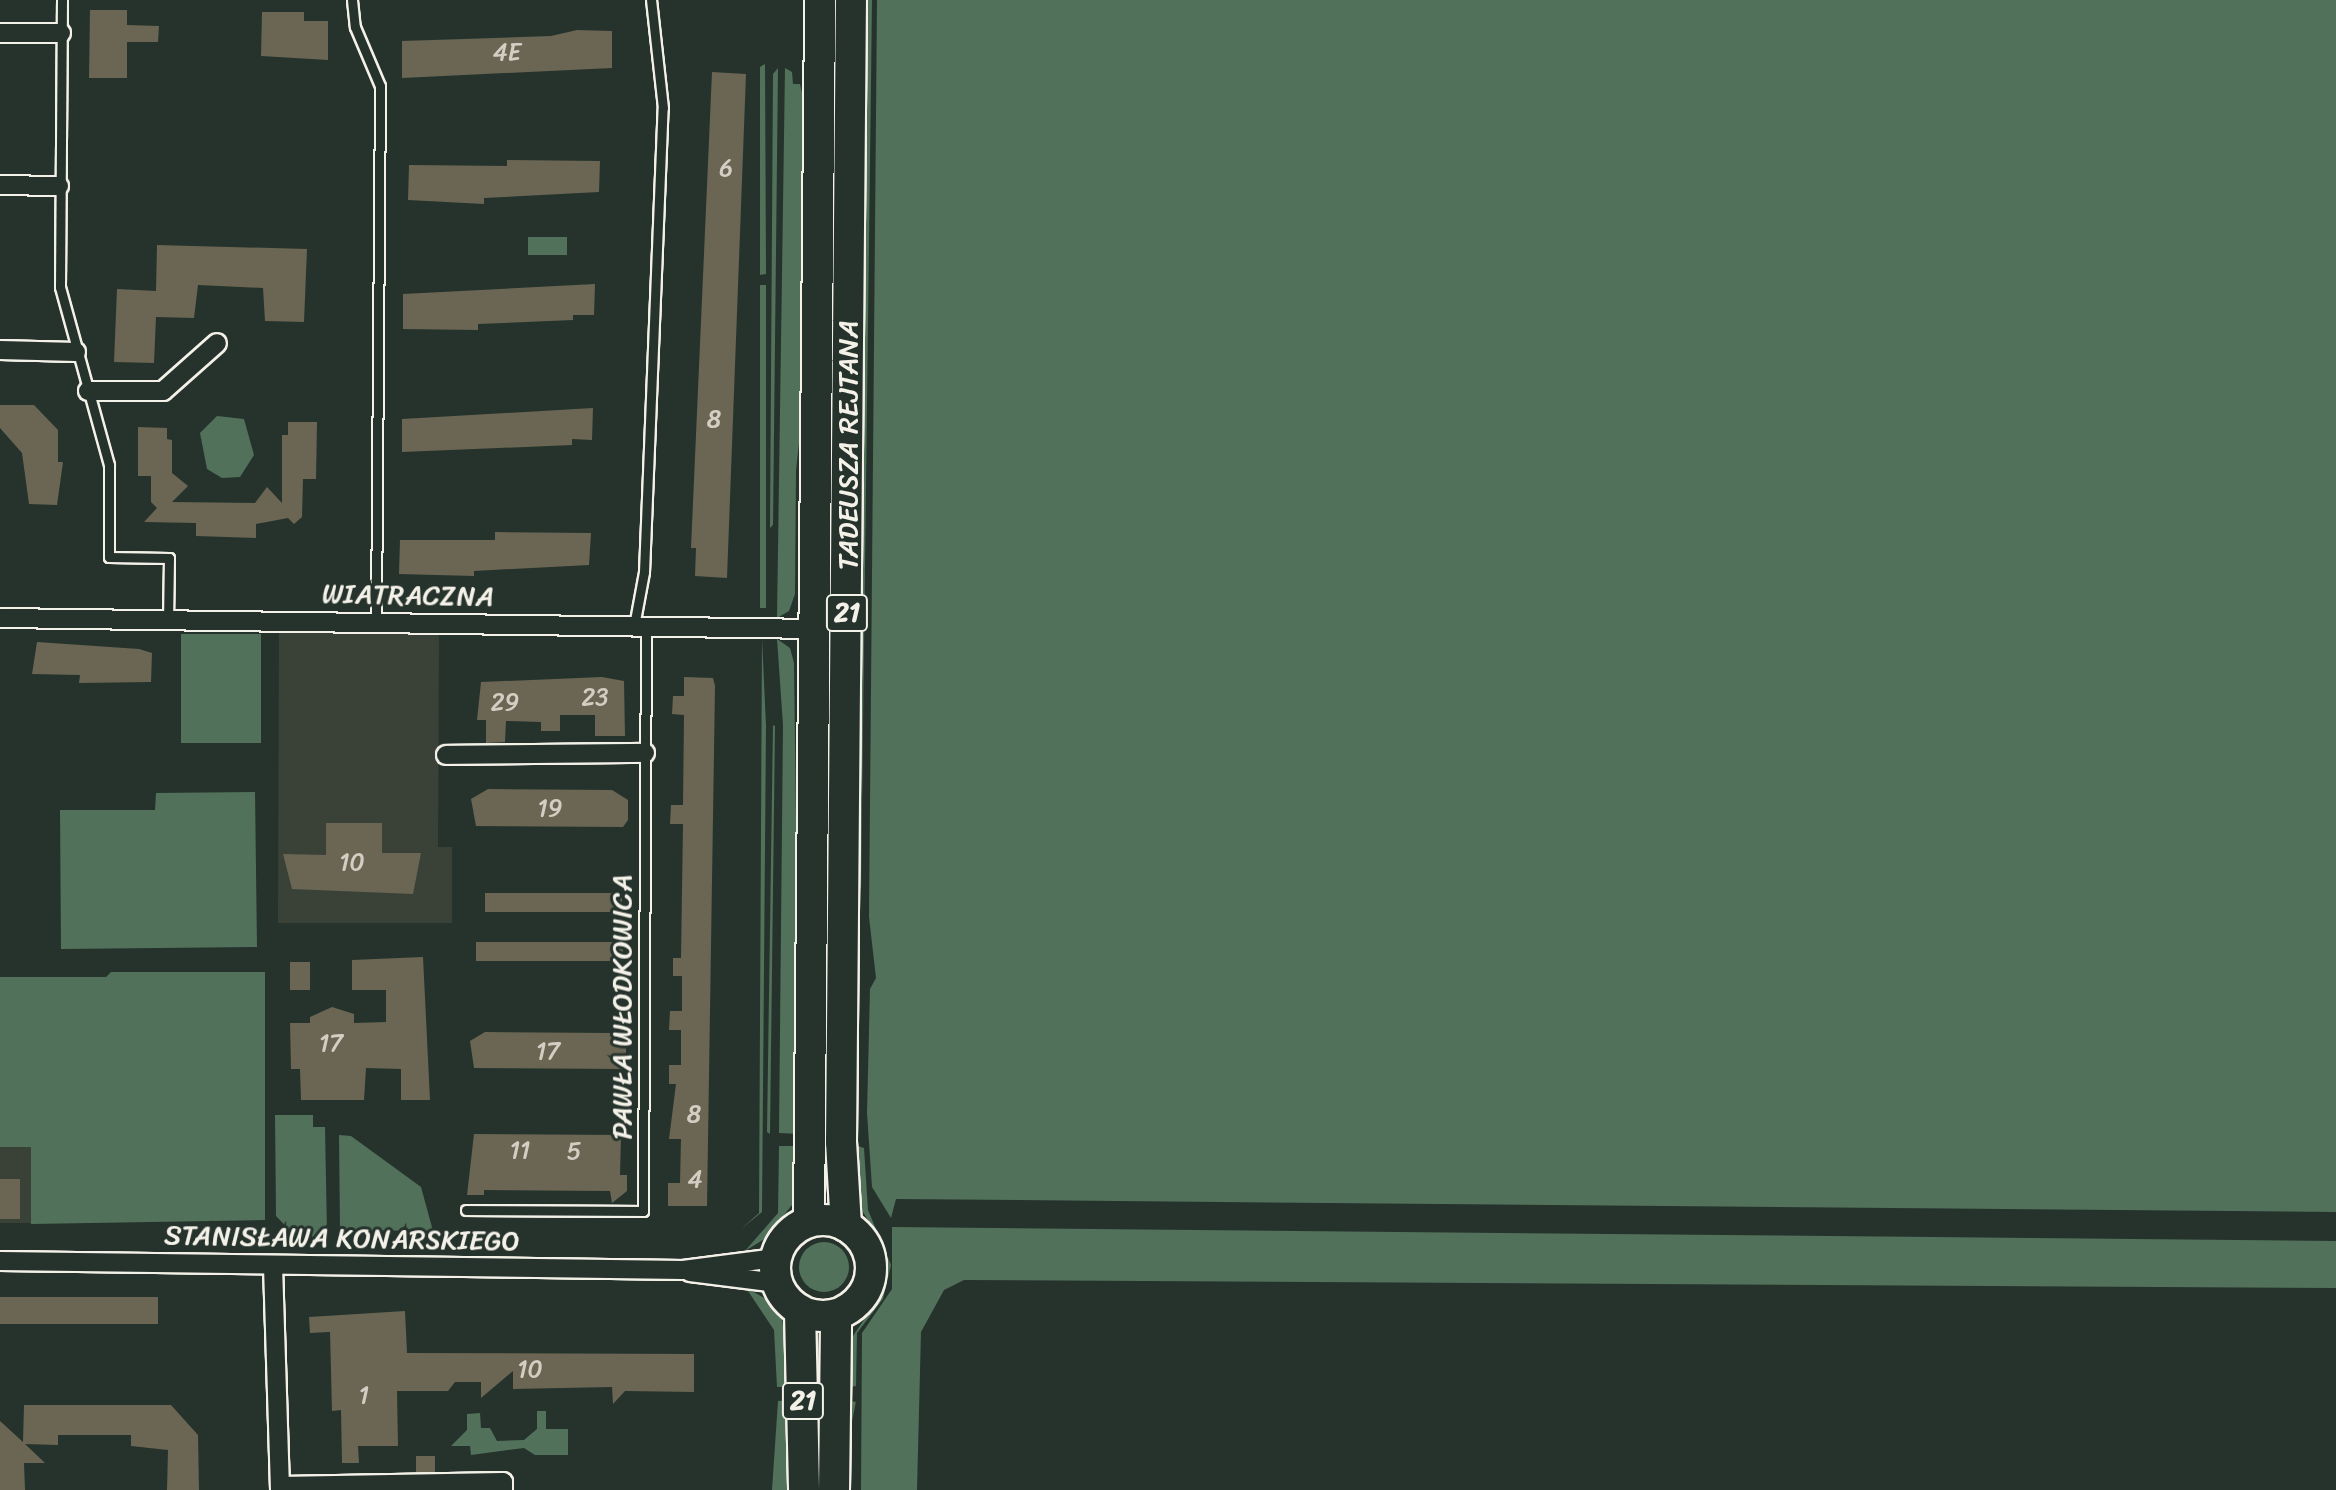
<!DOCTYPE html>
<html>
<head>
<meta charset="utf-8">
<style>
  body { margin:0 }
  #map { position:relative; width:2336px; height:1490px; overflow:hidden; background:#26332d; font-family:Sriracha,sans-serif }
  div>[style] { position:absolute }
  [style*='--x'] { left:calc(var(--x)*1px); top:calc(var(--y)*1px); width:calc(var(--w)*1px); rotate:calc(var(--a)*1deg) }
  .built>* { inset:0; background:#3a4238; transform-origin:0 0 }
  .green>* { inset:0; background:#52715a; transform-origin:0 0 }
  .round { border-radius:50% }
  .building>* { inset:0; background:#6a6653; transform-origin:0 0 }
  .roads { filter:drop-shadow(2px 0 #f4f1e8) drop-shadow(-2px 0 #f4f1e8) drop-shadow(0 2px #f4f1e8) drop-shadow(0 -2px #f4f1e8) }
  .service>* { height:9px; margin:-4.5px; padding:0 4.5px; transform-origin:4.5px; border-radius:4.5px; background:#26332d }
  .minor>* { height:18px; margin:-9px; padding:0 9px; transform-origin:9px; border-radius:9px; background:#26332d }
  .primary>* { height:30px; margin:-15px; padding:0 15px; transform-origin:15px; border-radius:15px; background:#26332d }
  .primary>.ring { margin:-15px; padding:0; box-sizing:content-box; background:none; border:30px solid #26332d; border-radius:50% }
  span { translate:-50% -50%; white-space:nowrap; text-align:center; line-height:1.15; -webkit-text-stroke:6px #26332d; paint-order:stroke }
  .number-label { font-size:24px; color:#d2cec3 }
  .number-label span { -webkit-text-stroke-width:0 }
  .shield-label span { padding:2px 6px; background:#26332d; border:2px solid; border-radius:6px; -webkit-text-stroke-width:0 }
  .shield-label { font-size:26px; color:#f4f1e8; font-weight:700 }
  .street-label { font-size:28px; color:#f4f1e8 }
</style>
</head>
<body>
<div id="map">
  <div class="built">
    <i style="clip-path:polygon(279px 632px,439px 633px,438px 847px,452px 847px,452px 923px,278px 923px)"></i>
    <i style="left:0;top:1147px;width:31px;height:76px"></i>
  </div>
  <div class="green">
    <i style="clip-path:polygon(862px 0,872px 0,861px 890px,855px 871px)"></i>
    <i style="clip-path:polygon(877px 0,2336px 0,2336px 1212px,896px 1199px,891px 1218px,872px 1187px,867px 1113px,870px 989px,876px 978px,869px 917px)"></i>
    <i style="clip-path:polygon(765px 64px,766px 274px,760px 275px,760px 67px)"></i>
    <i style="clip-path:polygon(778px 68px,773px 525px,770px 528px,773px 74px)"></i>
    <i style="clip-path:polygon(785px 68px,792px 72px,793px 84px,800px 84px,808px 119px,806px 380px,796px 470px,795px 594px,789px 611px,777px 618px)"></i>
    <i style="left:567px;top:237px;width:18px;height:39px;rotate:90deg"></i>
    <i style="left:760px;top:285px;width:6px;height:323px"></i>
    <i style="clip-path:polygon(217px 416px,244px 419px,254px 455px,240px 477px,222px 478px,207px 469px,200px 433px)"></i>
    <i style="left:181px;top:634px;width:80px;height:109px"></i>
    <i style="clip-path:polygon(762px 638px,766px 726px,762px 1212px,741px 1229px,759px 1213px)"></i>
    <i style="clip-path:polygon(777px 639px,790px 648px,794px 663px,800px 1134px,779px 1133px,783px 725px)"></i>
    <i style="clip-path:polygon(773px 725px,775px 726px,770px 1134px,767px 1132px)"></i>
    <i style="clip-path:polygon(255px 792px,257px 947px,61px 949px,60px 810px,155px 810px,156px 793px)"></i>
    <i style="clip-path:polygon(111px 972px,265px 972px,265px 1220px,31px 1224px,31px 1147px,0 1147px,0 977px,106px 977px)"></i>
    <i style="clip-path:polygon(275px 1115px,313px 1115px,313px 1127px,325px 1127px,327px 1233px,299px 1240px,276px 1216px)"></i>
    <i style="clip-path:polygon(339px 1135px,351px 1136px,421px 1187px,433px 1231px,340px 1230px)"></i>
    <i style="clip-path:polygon(854px 1145px,864px 1148px,868px 1210px,891px 1265px,883px 1299px,857px 1333px,856px 1386px,846px 1388px,849px 1342px,881px 1294px,887px 1268px,880px 1241px,859px 1205px)"></i>
    <i style="clip-path:polygon(779px 1146px,799px 1146px,795px 1201px,766px 1238px,745px 1251px,778px 1213px)"></i>
    <i style="clip-path:polygon(892px 1227px,2336px 1241px,2336px 1288px,964px 1280px,944px 1290px,921px 1332px,917px 1490px,861px 1490px,862px 1333px,892px 1289px)"></i>
    <i class="round" style="left:799px;top:1242px;width:50px;height:50px"></i>
    <i style="clip-path:polygon(746px 1288px,770px 1301px,782px 1318px,791px 1387px,777px 1387px,774px 1330px)"></i>
    <i style="clip-path:polygon(792px 1400px,793px 1490px,772px 1490px,778px 1401px)"></i>
    <i style="left:846px;top:1400px;width:10px;height:90px;rotate:11deg"></i>
    <i style="clip-path:polygon(537px 1411px,546px 1411px,546px 1429px,568px 1429px,568px 1455px,535px 1455px,524px 1448px,471px 1455px,470px 1446px,451px 1446px,467px 1430px,467px 1414px,480px 1413px,481px 1428px,490px 1428px,497px 1441px,524px 1440px,537px 1429px)"></i>
  </div>
  <div class="building">
    <i style="clip-path:polygon(90px 10px,127px 10px,127px 25px,159px 26px,158px 42px,127px 42px,127px 78px,89px 78px)"></i>
    <i style="clip-path:polygon(262px 12px,304px 12px,304px 21px,328px 21px,328px 60px,261px 56px)"></i>
    <i style="clip-path:polygon(577px 30px,612px 31px,612px 68px,402px 78px,402px 41px,551px 36px)"></i>
    <i style="clip-path:polygon(712px 72px,746px 74px,727px 578px,695px 576px,696px 548px,691px 548px)"></i>
    <i style="clip-path:polygon(507px 160px,600px 161px,599px 192px,484px 198px,484px 204px,408px 200px,409px 165px,507px 166px)"></i>
    <i style="clip-path:polygon(157px 245px,307px 249px,304px 322px,265px 321px,263px 288px,198px 285px,194px 318px,156px 317px,154px 363px,114px 362px,117px 289px,156px 291px)"></i>
    <i style="clip-path:polygon(595px 284px,594px 315px,573px 315px,573px 320px,478px 324px,478px 330px,403px 329px,403px 294px)"></i>
    <i style="clip-path:polygon(0 405px,34px 405px,58px 430px,58px 462px,63px 462px,57px 505px,29px 504px,22px 453px,0 428px)"></i>
    <i style="clip-path:polygon(593px 408px,592px 440px,572px 439px,572px 445px,402px 452px,402px 419px)"></i>
    <i style="clip-path:polygon(288px 422px,317px 422px,316px 479px,303px 479px,302px 517px,294px 524px,288px 518px,256px 524px,256px 538px,196px 536px,196px 523px,144px 522px,157px 508px,151px 502px,151px 476px,138px 476px,138px 427px,167px 428px,167px 439px,172px 440px,172px 473px,188px 486px,172px 502px,255px 503px,267px 487px,282px 503px,282px 435px,288px 435px)"></i>
    <i style="clip-path:polygon(495px 532px,591px 533px,589px 565px,474px 571px,474px 576px,399px 574px,400px 540px,495px 540px)"></i>
    <i style="clip-path:polygon(37px 642px,139px 649px,152px 653px,151px 682px,79px 683px,80px 675px,32px 674px)"></i>
    <i style="clip-path:polygon(602px 677px,624px 681px,625px 736px,595px 736px,595px 715px,560px 715px,560px 731px,541px 731px,541px 722px,506px 721px,505px 742px,486px 743px,486px 720px,477px 720px,481px 682px)"></i>
    <i style="clip-path:polygon(684px 677px,713px 678px,715px 686px,707px 1206px,668px 1206px,668px 1183px,680px 1183px,681px 1139px,669px 1139px,676px 1084px,669px 1084px,669px 1065px,681px 1065px,681px 1030px,669px 1030px,670px 1011px,682px 1011px,682px 976px,673px 976px,673px 958px,681px 958px,683px 824px,670px 824px,671px 805px,683px 805px,684px 715px,672px 714px,673px 696px,684px 696px)"></i>
    <i style="clip-path:polygon(488px 789px,612px 790px,628px 800px,628px 820px,623px 827px,476px 826px,471px 799px)"></i>
    <i style="clip-path:polygon(326px 823px,382px 823px,382px 853px,421px 853px,413px 894px,292px 889px,283px 854px,326px 855px)"></i>
    <i style="left:485px;top:893px;width:137px;height:19px"></i>
    <i style="left:476px;top:942px;width:147px;height:19px"></i>
    <i style="clip-path:polygon(423px 957px,430px 1100px,401px 1100px,401px 1069px,366px 1068px,364px 1100px,301px 1100px,300px 1069px,291px 1069px,290px 1023px,310px 1023px,310px 1017px,332px 1007px,354px 1014px,354px 1023px,386px 1022px,386px 990px,352px 990px,352px 960px)"></i>
    <i style="left:290px;top:962px;width:20px;height:28px"></i>
    <i style="clip-path:polygon(485px 1032px,611px 1033px,626px 1043px,626px 1063px,622px 1069px,474px 1068px,470px 1041px)"></i>
    <i style="clip-path:polygon(474px 1134px,621px 1135px,620px 1175px,627px 1175px,627px 1191px,612px 1203px,610px 1191px,484px 1190px,484px 1195px,467px 1195px)"></i>
    <i style="left:0;top:1179px;width:20px;height:40px"></i>
    <i style="left:0;top:1297px;width:158px;height:27px"></i>
    <i style="clip-path:polygon(405px 1311px,407px 1353px,694px 1354px,694px 1392px,625px 1391px,613px 1404px,612px 1387px,513px 1389px,513px 1371px,481px 1398px,481px 1382px,455px 1382px,448px 1391px,397px 1391px,398px 1446px,358px 1446px,359px 1463px,342px 1463px,341px 1410px,332px 1411px,330px 1332px,310px 1333px,309px 1317px)"></i>
    <i style="clip-path:polygon(24px 1405px,171px 1405px,198px 1435px,199px 1490px,167px 1490px,168px 1450px,131px 1446px,131px 1435px,58px 1435px,58px 1445px,25px 1444px,45px 1463px,24px 1463px,25px 1490px,0 1490px,0 1421px,23px 1442px)"></i>
    <i style="left:416px;top:1456px;width:19px;height:16px"></i>
  </div>
  <div class="roads">
    <div class="service">
      <i style="--x:62;--y:0;--w:287;--a:90.4"></i>
      <i style="--x:60;--y:287;--w:185;--a:74.6"></i>
      <i style="--x:109;--y:465;--w:92;--a:90"></i>
      <i style="--x:109;--y:557;--w:60;--a:1"></i>
      <i style="--x:169;--y:558;--w:62;--a:90.9"></i>
      <i style="--x:352;--y:0;--w:27;--a:84"></i>
      <i style="--x:355;--y:27;--w:64;--a:67"></i>
      <i style="--x:380;--y:86;--w:537;--a:90.43"></i>
      <i style="--x:634;--y:626;--w:55;--a:-79.5"></i>
      <i style="--x:644;--y:572;--w:464;--a:-87.7"></i>
      <i style="--x:663;--y:108;--w:109;--a:-96.3"></i>
      <i style="--x:466;--y:1210;--w:177;--a:0.3"></i>
      <i style="--x:643;--y:1211;--w:585;--a:-89.71"></i>
    </div>
    <div class="minor">
      <i style="--x:0;--y:33;--w:61;--a:0"></i>
      <i style="--x:0;--y:185;--w:59;--a:1"></i>
      <i style="--x:0;--y:350;--w:76;--a:1.5"></i>
      <i style="--x:88;--y:391;--w:75;--a:0"></i>
      <i style="--x:163;--y:391;--w:72;--a:-41.6"></i>
      <i style="--x:0;--y:618;--w:816;--a:0.77"></i>
      <i style="--x:446;--y:755;--w:199;--a:-0.6"></i>
      <i style="--x:0;--y:1261;--w:683;--a:0.75"></i>
      <i style="--x:683;--y:1270;--w:94;--a:-7.4"></i>
      <i style="--x:273;--y:1266;--w:224;--a:88.2"></i>
      <i style="--x:690;--y:1272;--w:88;--a:7.2"></i>
      <i style="--x:280;--y:1486;--w:223;--a:-1"></i>
      <i style="--x:503;--y:1482;--w:8;--a:90"></i>
    </div>
    <div class="primary">
      <i class="ring" style="left:775px;top:1220px;width:66px;height:66px"></i>
      <i style="--x:809;--y:1221;--w:1221;--a:-89.48"></i>
      <i style="--x:846;--y:1226;--w:84;--a:-93.4"></i>
      <i style="--x:841;--y:1142;--w:1142;--a:-89.5"></i>
      <i style="--x:800;--y:1311;--w:179;--a:88.7"></i>
      <i style="--x:834;--y:1490;--w:175;--a:-89.3"></i>
    </div>
  </div>
  <div class="number-label">
    <span style="left:507px;top:53px">4E</span>
    <span style="left:726px;top:169px">6</span>
    <span style="left:714px;top:420px">8</span>
    <span style="left:595px;top:698px">23</span>
    <span style="left:505px;top:703px">29</span>
    <span style="left:550px;top:809px">19</span>
    <span style="left:352px;top:863px">10</span>
    <span style="left:331px;top:1044px">17</span>
    <span style="left:548px;top:1052px">17</span>
    <span style="left:694px;top:1115px">8</span>
    <span style="left:520px;top:1151px">11</span>
    <span style="left:574px;top:1152px">5</span>
    <span style="left:695px;top:1180px">4</span>
    <span style="left:530px;top:1370px">10</span>
    <span style="left:364px;top:1396px">1</span>
  </div>
  <div class="shield-label">
    <span style="left:847px;top:613px">21</span>
    <span style="left:803px;top:1401px">21</span>
  </div>
  <div class="street-label">
    <span style="left:848px;top:445px;rotate:-90deg">TADEUSZA REJTANA</span>
    <span style="left:408px;top:595px;rotate:1deg">WIATRACZNA</span>
    <span style="left:622px;top:1007px;rotate:-90deg">PAWŁA WŁODKOWICA</span>
    <span style="left:342px;top:1238px;rotate:1deg">STANISŁAWA KONARSKIEGO</span>
  </div>
</div>
</body>
</html>
